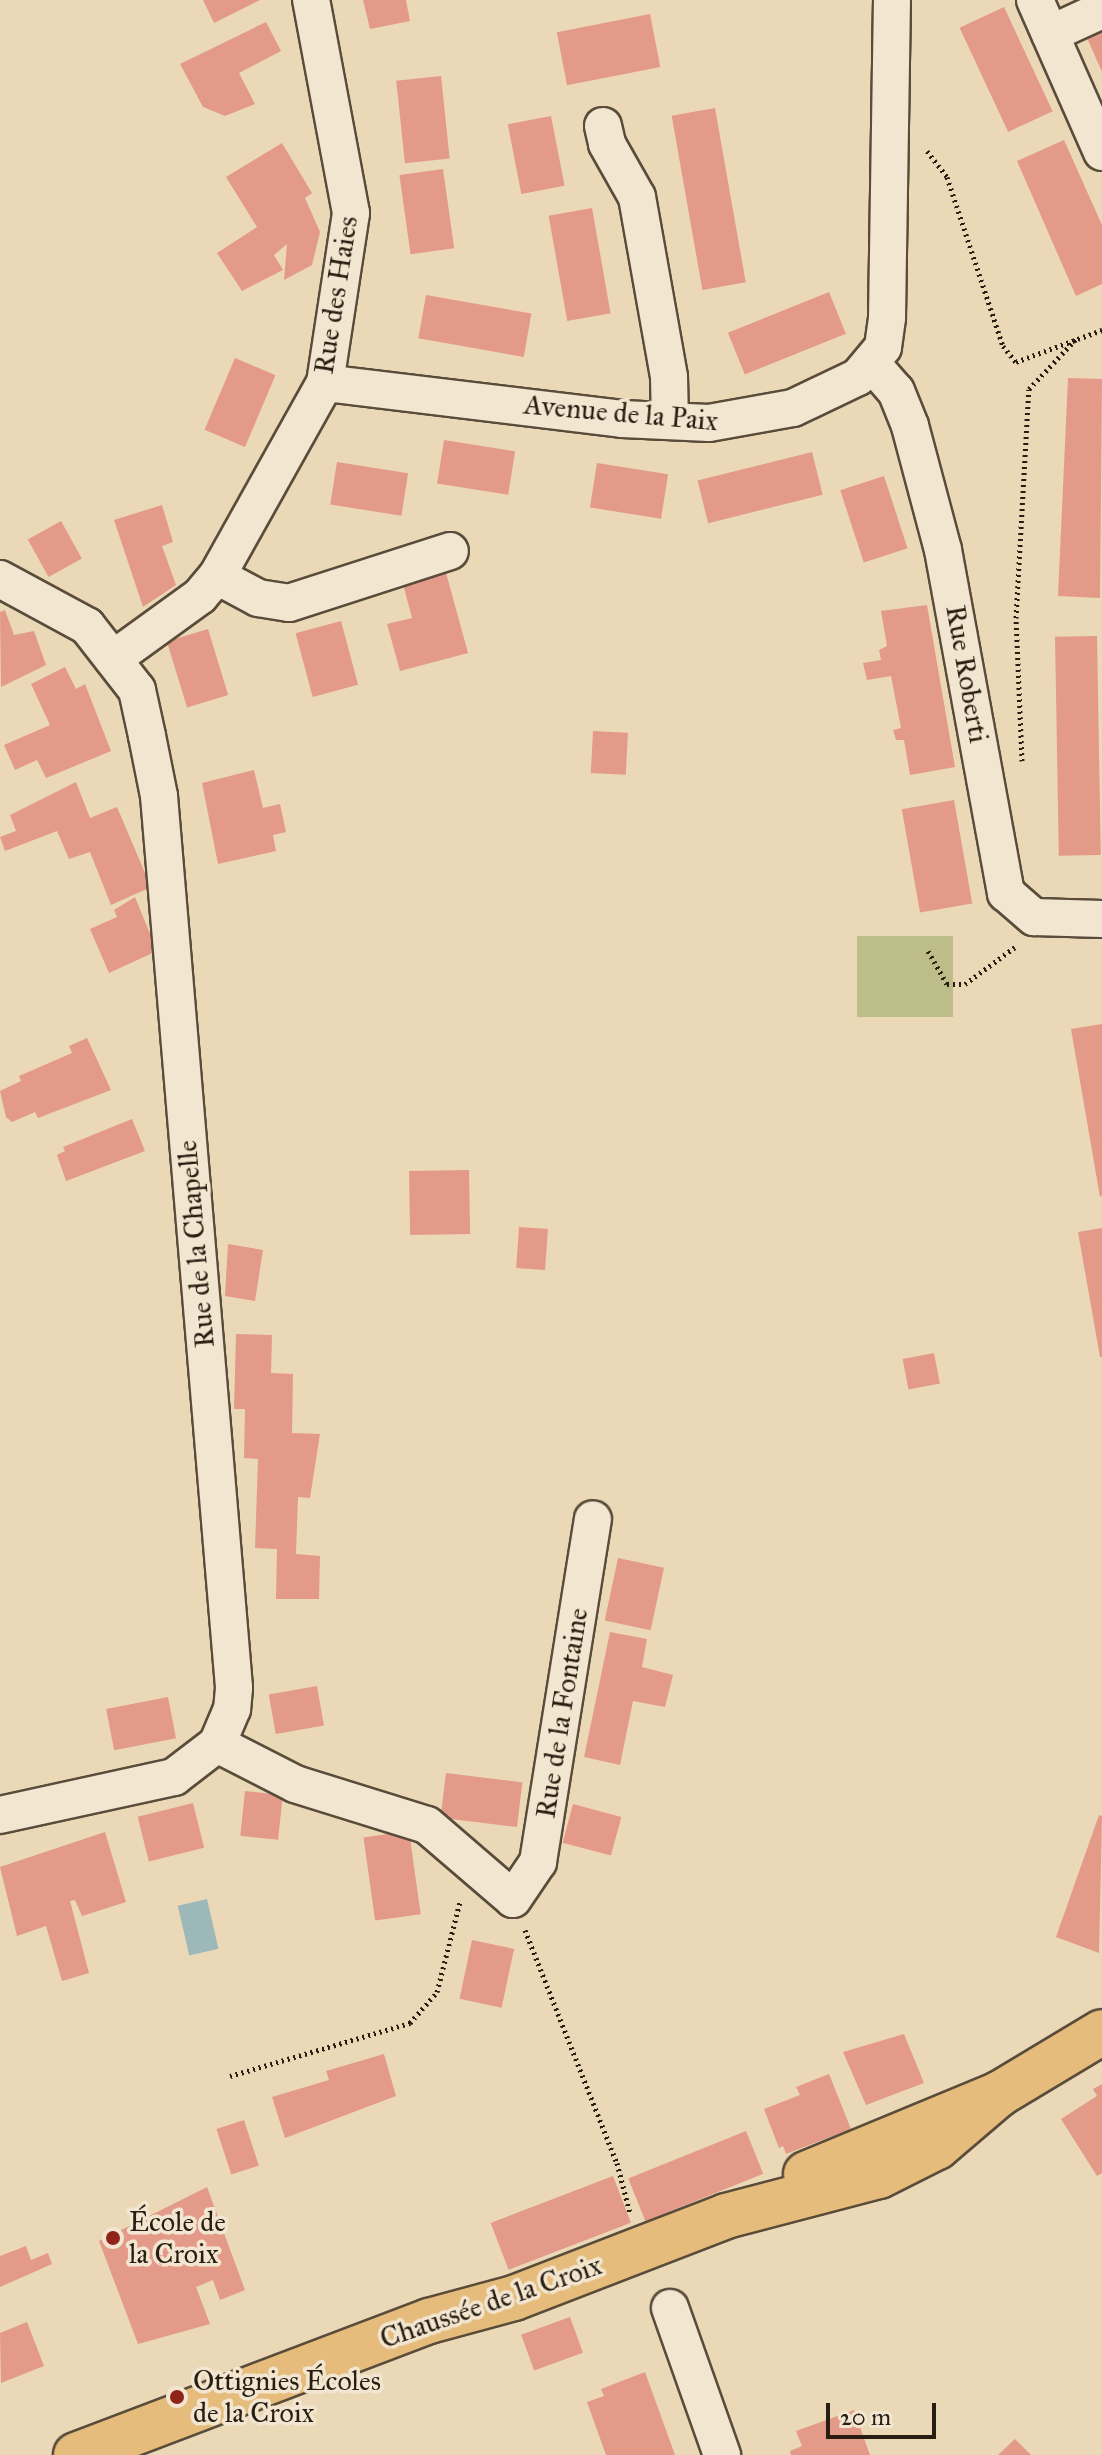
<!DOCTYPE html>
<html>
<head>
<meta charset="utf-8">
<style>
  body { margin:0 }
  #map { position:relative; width:1102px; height:2455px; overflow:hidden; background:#ebd8b7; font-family:"IM FELL Great Primer",serif }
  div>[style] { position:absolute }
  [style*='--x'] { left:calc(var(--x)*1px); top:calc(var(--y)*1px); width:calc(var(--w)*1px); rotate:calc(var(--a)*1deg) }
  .green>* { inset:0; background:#bdbd8a; transform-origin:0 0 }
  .water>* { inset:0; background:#9cb8b8; transform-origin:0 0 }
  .building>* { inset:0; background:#e49a88; transform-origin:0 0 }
  .path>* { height:5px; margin-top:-2.5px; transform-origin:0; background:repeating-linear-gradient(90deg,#281d11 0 2px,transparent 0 6px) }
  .roads { filter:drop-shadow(2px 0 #594c3a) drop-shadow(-2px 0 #594c3a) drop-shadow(0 2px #594c3a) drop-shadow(0 -2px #594c3a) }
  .minor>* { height:36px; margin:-18px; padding:0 18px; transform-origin:18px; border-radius:18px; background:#f2e6d0 }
  .major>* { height:44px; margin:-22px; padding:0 22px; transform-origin:22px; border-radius:22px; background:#e6bc7c }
  .dots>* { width:22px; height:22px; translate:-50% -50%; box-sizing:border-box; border:4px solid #f2e6d0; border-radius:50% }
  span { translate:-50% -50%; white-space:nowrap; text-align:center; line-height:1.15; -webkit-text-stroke:7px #f2e6d0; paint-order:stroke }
  .street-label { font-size:28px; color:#281d11 }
  .poi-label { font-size:28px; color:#281d11 }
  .left { translate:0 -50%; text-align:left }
  .scale { position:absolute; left:826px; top:2403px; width:110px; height:36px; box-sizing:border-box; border:4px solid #281d11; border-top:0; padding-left:10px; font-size:24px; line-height:28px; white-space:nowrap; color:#281d11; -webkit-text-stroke:6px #f2e6d0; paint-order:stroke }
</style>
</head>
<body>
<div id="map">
  <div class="green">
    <i style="left:857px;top:936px;width:96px;height:81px"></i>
  </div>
  <div class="water">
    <i style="left:207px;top:1899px;width:51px;height:30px;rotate:77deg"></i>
  </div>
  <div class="building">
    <i style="clip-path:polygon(203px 0,260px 0,214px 23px)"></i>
    <i style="clip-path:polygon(363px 0,406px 0,410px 21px,370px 29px)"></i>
    <i style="left:1004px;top:7px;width:115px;height:49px;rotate:65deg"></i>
    <i style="left:650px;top:14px;width:54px;height:95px;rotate:79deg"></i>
    <i style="clip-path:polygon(266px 22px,281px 51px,239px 73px,255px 104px,225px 116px,203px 107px,180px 64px)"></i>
    <i style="clip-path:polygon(1102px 31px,1102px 72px,1087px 38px)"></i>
    <i style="left:441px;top:76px;width:83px;height:45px;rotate:84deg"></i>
    <i style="left:715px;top:108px;width:177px;height:44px;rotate:80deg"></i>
    <i style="left:551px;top:116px;width:71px;height:44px;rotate:79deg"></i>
    <i style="clip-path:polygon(1064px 140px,1102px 225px,1102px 284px,1076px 296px,1017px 161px)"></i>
    <i style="clip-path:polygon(282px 143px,312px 193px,305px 198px,320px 232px,312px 265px,284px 280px,287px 244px,274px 255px,283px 270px,242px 291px,217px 253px,257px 227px,226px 177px)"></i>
    <i style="left:443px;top:169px;width:80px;height:44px;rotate:82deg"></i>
    <i style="left:592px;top:208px;width:107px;height:44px;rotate:80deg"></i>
    <i style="left:829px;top:292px;width:45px;height:109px;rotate:68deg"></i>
    <i style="left:426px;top:295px;width:107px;height:44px;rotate:10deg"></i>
    <i style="left:235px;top:358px;width:44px;height:78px;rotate:23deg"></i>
    <i style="clip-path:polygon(1068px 378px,1102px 379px,1100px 598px,1058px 596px)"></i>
    <i style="left:444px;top:440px;width:72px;height:44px;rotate:9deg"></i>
    <i style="left:812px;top:452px;width:44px;height:118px;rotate:76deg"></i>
    <i style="left:337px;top:462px;width:72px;height:43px;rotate:9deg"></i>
    <i style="left:597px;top:463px;width:72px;height:45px;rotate:9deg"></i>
    <i style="left:884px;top:476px;width:76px;height:46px;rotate:72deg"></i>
    <i style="clip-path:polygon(162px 505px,173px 542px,162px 546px,176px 585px,143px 607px,114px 520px)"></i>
    <i style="left:61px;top:521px;width:43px;height:38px;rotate:61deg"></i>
    <i style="clip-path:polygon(445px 569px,468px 653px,400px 671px,387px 624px,412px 618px,402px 580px)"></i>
    <i style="clip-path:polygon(927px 605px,955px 767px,910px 775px,904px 740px,896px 740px,893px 730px,901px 728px,891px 676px,867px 680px,863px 663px,881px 660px,879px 650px,887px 646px,881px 611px)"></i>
    <i style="clip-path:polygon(5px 610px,14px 635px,34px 631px,46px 665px,1px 687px,0 612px)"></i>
    <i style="left:341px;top:621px;width:66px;height:47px;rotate:75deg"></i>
    <i style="left:208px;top:629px;width:69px;height:43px;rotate:73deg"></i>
    <i style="left:1097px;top:636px;width:219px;height:42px;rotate:89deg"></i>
    <i style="clip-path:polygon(65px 667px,76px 689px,85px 684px,111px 751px,46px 778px,37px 760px,15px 770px,4px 745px,50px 725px,31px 684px)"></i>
    <i style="left:593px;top:731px;width:35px;height:42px;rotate:3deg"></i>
    <i style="clip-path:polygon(254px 770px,263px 808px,280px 804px,286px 832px,273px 835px,276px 851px,218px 864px,202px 783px)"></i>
    <i style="clip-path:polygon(76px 782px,90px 818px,117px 807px,151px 887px,111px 905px,90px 852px,69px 859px,57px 831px,5px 851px,0 837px,16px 831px,10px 815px)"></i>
    <i style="left:954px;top:800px;width:105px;height:53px;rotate:80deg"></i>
    <i style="clip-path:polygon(135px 897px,157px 951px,109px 973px,90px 929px,117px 917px,114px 910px)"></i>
    <i style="clip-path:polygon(1102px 1024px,1102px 1196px,1100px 1197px,1071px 1029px)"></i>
    <i style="clip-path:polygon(87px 1038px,111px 1090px,38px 1118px,35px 1112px,12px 1122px,6px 1117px,0 1091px,21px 1081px,19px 1076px,72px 1053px,69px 1046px)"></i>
    <i style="clip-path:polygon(132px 1119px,145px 1151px,66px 1181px,57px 1155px,65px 1151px,63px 1147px)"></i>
    <i style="left:469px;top:1170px;width:64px;height:60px;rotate:89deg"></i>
    <i style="left:519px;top:1227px;width:29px;height:41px;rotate:4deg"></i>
    <i style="clip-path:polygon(1102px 1228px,1102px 1357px,1100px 1357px,1078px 1232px)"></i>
    <i style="clip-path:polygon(228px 1244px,263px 1250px,255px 1301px,225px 1296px)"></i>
    <i style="clip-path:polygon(236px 1334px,272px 1335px,271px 1373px,293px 1374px,292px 1433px,320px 1434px,310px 1498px,298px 1497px,296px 1554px,320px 1556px,319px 1599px,276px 1599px,277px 1549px,255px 1548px,258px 1459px,244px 1458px,245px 1409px,234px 1409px)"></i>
    <i style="left:934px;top:1353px;width:31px;height:32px;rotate:79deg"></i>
    <i style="left:618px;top:1558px;width:47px;height:64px;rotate:12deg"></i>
    <i style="clip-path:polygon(610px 1632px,647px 1639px,642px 1667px,673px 1675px,665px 1707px,633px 1701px,620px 1765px,584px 1757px)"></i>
    <i style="left:317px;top:1686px;width:40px;height:49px;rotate:80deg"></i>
    <i style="left:168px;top:1697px;width:42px;height:63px;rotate:79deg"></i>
    <i style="left:446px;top:1773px;width:77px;height:45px;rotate:7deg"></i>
    <i style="left:245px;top:1791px;width:38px;height:45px;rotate:6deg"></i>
    <i style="left:193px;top:1803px;width:46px;height:57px;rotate:76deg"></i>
    <i style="left:573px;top:1804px;width:50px;height:40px;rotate:15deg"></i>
    <i style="clip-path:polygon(1099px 1815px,1102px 1816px,1099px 1953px,1056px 1937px)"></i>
    <i style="left:409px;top:1831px;width:84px;height:46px;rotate:82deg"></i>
    <i style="clip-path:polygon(105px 1832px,126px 1902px,82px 1916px,75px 1900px,70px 1901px,89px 1973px,62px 1981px,46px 1926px,17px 1936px,0 1867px)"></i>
    <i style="left:472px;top:1940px;width:43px;height:60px;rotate:12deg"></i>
    <i style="clip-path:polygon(904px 2034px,924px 2083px,866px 2105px,843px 2052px)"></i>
    <i style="clip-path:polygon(384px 2054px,396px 2096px,285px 2138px,272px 2097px,329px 2080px,326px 2071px)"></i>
    <i style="clip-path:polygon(829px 2074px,851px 2129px,786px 2154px,783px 2146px,779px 2148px,764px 2109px,800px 2095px,796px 2087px)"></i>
    <i style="clip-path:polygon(1102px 2084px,1102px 2173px,1097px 2176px,1061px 2119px,1097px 2096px,1093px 2089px)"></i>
    <i style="left:244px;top:2120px;width:48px;height:29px;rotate:72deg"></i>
    <i style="left:746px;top:2131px;width:46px;height:127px;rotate:68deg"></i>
    <i style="left:613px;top:2176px;width:50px;height:131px;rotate:69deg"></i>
    <i style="clip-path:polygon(207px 2187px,245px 2290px,220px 2300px,213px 2280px,196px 2287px,210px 2324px,138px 2344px,99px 2241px)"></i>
    <i style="clip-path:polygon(26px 2246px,31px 2260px,48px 2253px,52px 2264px,0 2287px,0 2256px)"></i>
    <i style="left:570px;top:2317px;width:38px;height:52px;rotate:70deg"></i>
    <i style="clip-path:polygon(27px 2322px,44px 2366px,1px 2383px,0 2333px)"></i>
    <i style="clip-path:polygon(645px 2372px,675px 2455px,606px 2455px,587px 2402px,604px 2396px,601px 2389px)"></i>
    <i style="clip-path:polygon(854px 2410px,870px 2455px,791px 2455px,790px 2451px,802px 2446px,796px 2431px)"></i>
    <i style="clip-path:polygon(1015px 2439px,1031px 2455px,998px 2455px)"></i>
  </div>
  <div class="path">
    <i style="--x:927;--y:151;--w:33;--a:52"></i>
    <i style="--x:947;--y:177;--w:178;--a:71.7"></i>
    <i style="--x:1003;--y:346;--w:21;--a:51"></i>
    <i style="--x:1016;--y:362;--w:92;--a:-20.4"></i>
    <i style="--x:1022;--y:761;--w:143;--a:-92.4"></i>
    <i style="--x:1016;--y:618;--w:229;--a:-86.8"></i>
    <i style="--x:1029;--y:389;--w:69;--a:-46.8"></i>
    <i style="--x:928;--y:951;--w:38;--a:60"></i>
    <i style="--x:947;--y:984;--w:18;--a:0"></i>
    <i style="--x:965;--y:984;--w:62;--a:-36.5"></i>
    <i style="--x:525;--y:1930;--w:251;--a:68.5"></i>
    <i style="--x:617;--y:2163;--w:52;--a:75.4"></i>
    <i style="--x:230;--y:2076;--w:188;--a:-16.4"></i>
    <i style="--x:410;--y:2023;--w:41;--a:-48.9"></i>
    <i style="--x:437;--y:1992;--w:93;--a:-75.7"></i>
  </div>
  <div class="roads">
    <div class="minor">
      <i style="--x:1035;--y:0;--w:166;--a:66.2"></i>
      <i style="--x:1050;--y:34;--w:57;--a:-24.8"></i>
      <i style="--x:603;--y:126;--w:18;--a:77"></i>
      <i style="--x:607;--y:144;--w:61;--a:60.5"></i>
      <i style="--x:637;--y:197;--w:183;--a:79.9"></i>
      <i style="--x:669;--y:377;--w:43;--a:88.7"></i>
      <i style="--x:873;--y:365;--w:35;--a:49"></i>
      <i style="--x:896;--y:391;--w:38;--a:68"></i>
      <i style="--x:910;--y:426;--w:128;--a:75.1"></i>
      <i style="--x:943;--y:550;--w:349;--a:79.6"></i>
      <i style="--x:1006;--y:893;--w:37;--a:41"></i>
      <i style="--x:1034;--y:917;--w:68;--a:1.7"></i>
      <i style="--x:325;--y:383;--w:299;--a:6.9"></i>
      <i style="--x:622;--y:419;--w:87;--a:2.6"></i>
      <i style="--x:709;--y:423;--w:85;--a:-10.1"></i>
      <i style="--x:793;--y:408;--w:72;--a:-25.5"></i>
      <i style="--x:858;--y:377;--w:39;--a:-50"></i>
      <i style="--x:883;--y:347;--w:30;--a:-82"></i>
      <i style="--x:887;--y:317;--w:317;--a:-89.1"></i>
      <i style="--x:217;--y:576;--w:47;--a:28.2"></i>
      <i style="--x:258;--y:598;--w:31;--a:9"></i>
      <i style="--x:289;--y:603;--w:169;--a:-17.9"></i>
      <i style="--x:0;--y:579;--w:99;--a:28.4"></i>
      <i style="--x:87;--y:626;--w:81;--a:52"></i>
      <i style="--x:137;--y:690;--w:47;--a:77.7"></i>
      <i style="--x:147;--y:736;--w:61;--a:78.7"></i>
      <i style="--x:159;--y:796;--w:895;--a:85.19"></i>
      <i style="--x:234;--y:1688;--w:21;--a:95"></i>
      <i style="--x:232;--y:1709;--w:38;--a:113"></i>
      <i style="--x:217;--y:1744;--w:54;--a:142.5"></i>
      <i style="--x:174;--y:1777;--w:178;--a:167.7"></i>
      <i style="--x:113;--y:659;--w:107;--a:-35.9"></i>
      <i style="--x:200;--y:596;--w:26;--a:-50"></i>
      <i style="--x:217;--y:576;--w:221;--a:-60.8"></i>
      <i style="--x:325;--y:383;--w:172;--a:-81.3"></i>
      <i style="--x:351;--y:213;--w:217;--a:-100.6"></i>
      <i style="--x:217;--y:1744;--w:88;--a:27.1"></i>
      <i style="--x:295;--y:1784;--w:138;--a:17.3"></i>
      <i style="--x:427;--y:1825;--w:113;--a:40.7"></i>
      <i style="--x:513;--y:1899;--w:45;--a:-56"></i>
      <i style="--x:538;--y:1862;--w:347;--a:-80.9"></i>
      <i style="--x:670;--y:2308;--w:156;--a:70.5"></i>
    </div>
    <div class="major">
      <i style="--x:806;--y:2174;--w:209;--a:-22.5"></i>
      <i style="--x:999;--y:2094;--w:120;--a:-31"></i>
      <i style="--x:76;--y:2455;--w:378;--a:-20.8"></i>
      <i style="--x:429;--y:2321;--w:88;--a:-15.1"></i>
      <i style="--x:514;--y:2298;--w:227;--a:-21.1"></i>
      <i style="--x:726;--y:2216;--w:158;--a:-14.7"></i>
      <i style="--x:879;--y:2176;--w:65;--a:-26.6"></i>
      <i style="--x:937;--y:2147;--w:82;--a:-40.5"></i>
    </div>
  </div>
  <div class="dots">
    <i style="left:113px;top:2238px;background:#8f2418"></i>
    <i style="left:177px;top:2397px;background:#8f2418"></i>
  </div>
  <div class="street-label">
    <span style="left:336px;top:295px;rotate:-81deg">Rue des Haies</span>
    <span style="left:621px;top:413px;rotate:5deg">Avenue de la Paix</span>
    <span style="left:967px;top:674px;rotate:80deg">Rue Roberti</span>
    <span style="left:196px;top:1244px;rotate:-95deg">Rue de la Chapelle</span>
    <span style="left:562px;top:1713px;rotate:-81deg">Rue de la Fontaine</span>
    <span style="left:491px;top:2302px;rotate:-19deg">Chaussée de la Croix</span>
  </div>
  <div class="poi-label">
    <span class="left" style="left:129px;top:2238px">École de<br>la Croix</span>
    <span class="left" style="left:193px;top:2397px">Ottignies Écoles<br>de la Croix</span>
  </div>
  <div class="scale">20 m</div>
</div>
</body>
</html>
